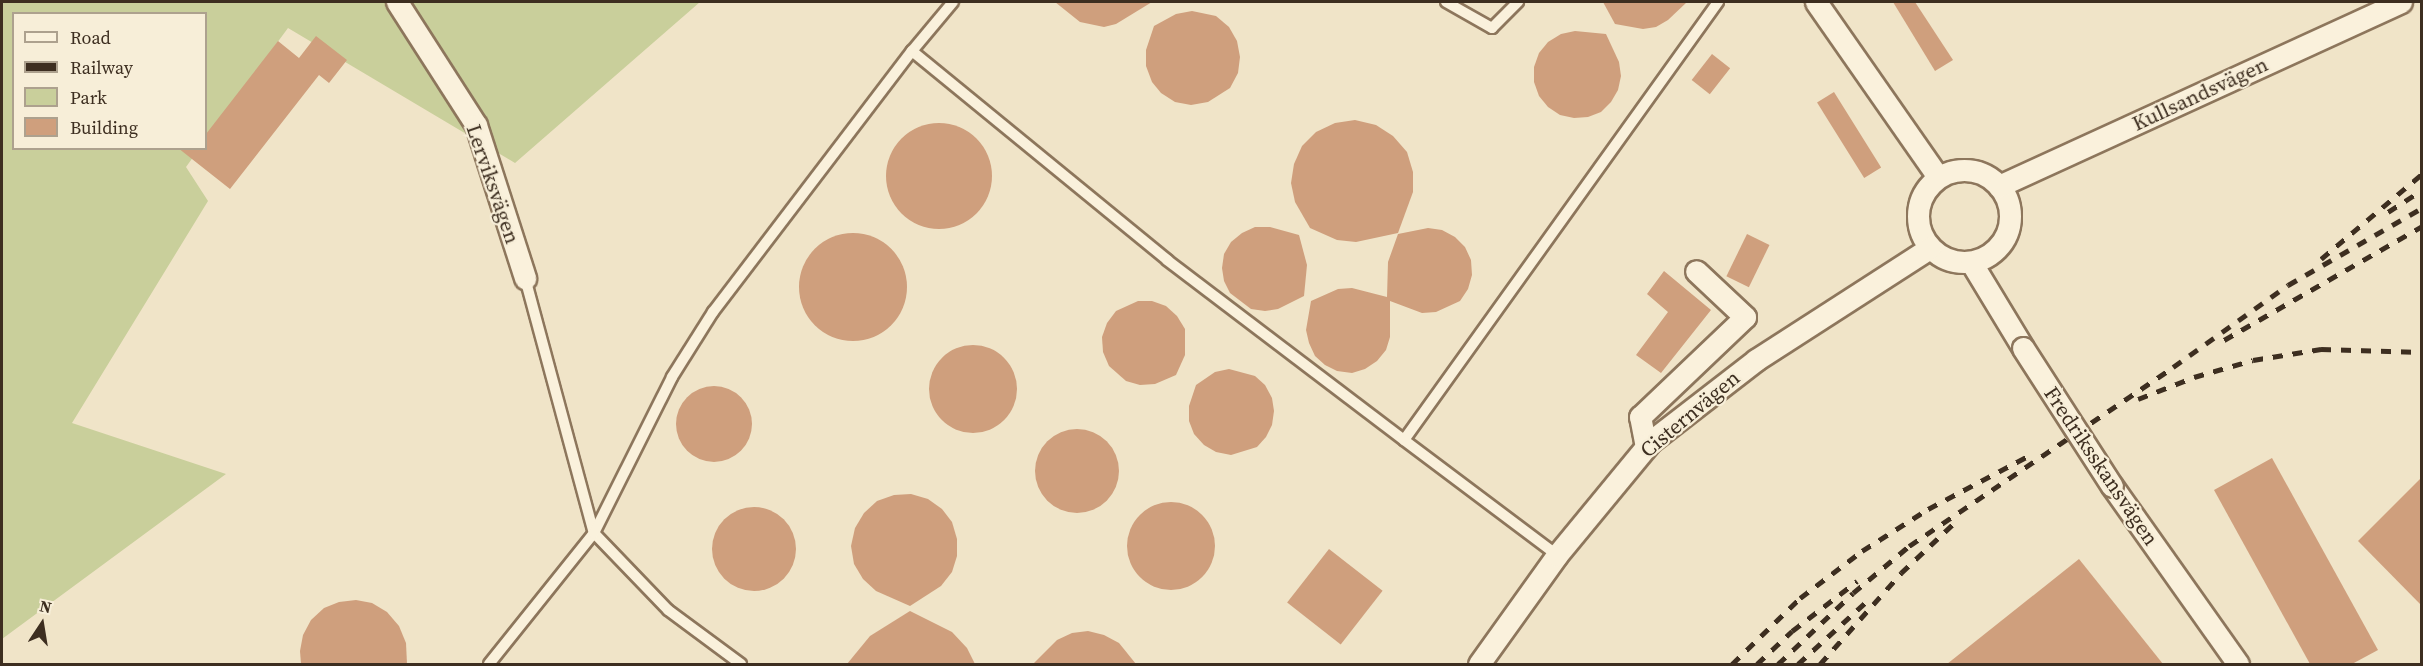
<!DOCTYPE html>
<html>
<head>
<meta charset="utf-8">
<style>
  body { margin:0 }
  #map { position:relative; width:2423px; height:666px; overflow:hidden; background:#f0e4c8; font-family:"Source Serif 4",serif }
  div>[style] { position:absolute }
  [style*='--x'] { left:calc(var(--x)*1px); top:calc(var(--y)*1px); width:calc(var(--w)*1px); rotate:calc(var(--a)*1deg) }
  .green>* { inset:0; background:#c9cf9b }
  .building>* { inset:0; background:#cf9f7d; transform-origin:0 0 }
  .round { border-radius:50% }
  .roads { filter:drop-shadow(2px 0 #8d765c) drop-shadow(-2px 0 #8d765c) drop-shadow(0 2px #8d765c) drop-shadow(0 -2px #8d765c) }
  .lane>* { height:10px; margin:-5px; padding:0 5px; transform-origin:5px; border-radius:5px; background:#faf1dc }
  .street>* { height:21px; margin:-10.5px; padding:0 10.5px; transform-origin:10.5px; border-radius:10.5px; background:#faf1dc }
  .street>.ring { margin:-10.5px; padding:0; box-sizing:content-box; background:none; border:21px solid #faf1dc; border-radius:50% }
  .rail>* { height:4.5px; margin-top:-2.25px; transform-origin:0; background:repeating-linear-gradient(90deg,#3d2e20 0 10px,transparent 0 20px) }
  .bridges { filter:drop-shadow(2px 0 #8d765c) drop-shadow(-2px 0 #8d765c) drop-shadow(0 2px #8d765c) drop-shadow(0 -2px #8d765c) }
  .street-bridge>* { height:21px; margin:-10.5px; padding:0 10.5px; transform-origin:10.5px; border-radius:10.5px; background:#faf1dc }
  span { translate:-50% -50%; white-space:nowrap; text-align:center; line-height:1.15; -webkit-text-stroke:4.5px #f7eed8; paint-order:stroke }
  .street-label { font-size:21px; color:#3d2e20 }
  .frame { position:absolute; inset:0; border:3px solid #3d2e20; pointer-events:none }
  .legend { position:absolute; left:12px; top:12px; width:195px; height:138px; box-sizing:border-box; background:#f7eed8; border:2px solid #ada18e; margin:0; padding:8px 10px; list-style:none; font-size:18px; color:#3d2e20 }
  .legend li { display:flex; align-items:center; gap:12px; height:30px }
  .legend b { width:30px; border:2px solid #ada18e }
  .north { position:absolute; left:12px; top:594px; width:60px; height:60px; -webkit-text-stroke:4px #f7eed8; paint-order:stroke; rotate:12deg; font-size:16px; font-weight:700; line-height:24px; text-align:center; color:#3d2e20 }
  .north::after { content:''; display:block; margin:auto; width:21px; height:27px; background:#3d2e20; clip-path:polygon(50% 0,100% 100%,50% 72%,0 100%) }
</style>
</head>
<body>
<div id="map">
  <div class="green">
    <i style="clip-path:polygon(2px 2px,700px 2px,515px 163px,288px 28px,206px 139px,206px 14px,14px 14px,14px 148px,199px 149px,186px 167px,208px 201px,72px 423px,226px 474px,2px 639px)"></i>
  </div>
  <div class="building">
    <i style="clip-path:polygon(1055px 2px,1152px 2px,1116px 24px,1104px 27px,1080px 22px)"></i>
    <i style="clip-path:polygon(1603px 2px,1687px 2px,1668px 20px,1656px 27px,1643px 29px,1615px 24px)"></i>
    <i style="clip-path:polygon(1893px 2px,1915px 2px,1953px 60px,1935px 71px)"></i>
    <i style="clip-path:polygon(1192px 11px,1216px 16px,1229px 27px,1237px 41px,1240px 57px,1238px 73px,1230px 88px,1208px 102px,1191px 105px,1175px 102px,1161px 93px,1152px 82px,1146px 66px,1146px 50px,1154px 26px,1176px 14px)"></i>
    <i style="clip-path:polygon(1575px 31px,1606px 34px,1619px 62px,1621px 76px,1618px 90px,1611px 102px,1601px 112px,1588px 117px,1574px 118px,1560px 115px,1548px 107px,1539px 96px,1534px 82px,1534px 67px,1539px 53px,1548px 42px,1561px 34px)"></i>
    <i style="clip-path:polygon(316px 36px,347px 60px,329px 83px,319px 75px,230px 189px,178px 148px,206px 148px,206px 134px,278px 41px,299px 58px)"></i>
    <i style="left:1712px;top:54px;width:23px;height:33px;rotate:38deg"></i>
    <i style="left:1834px;top:92px;width:89px;height:20px;rotate:58deg"></i>
    <i style="clip-path:polygon(1355px 120px,1376px 125px,1393px 136px,1407px 152px,1413px 172px,1413px 192px,1398px 233px,1356px 242px,1337px 240px,1310px 228px,1295px 202px,1291px 183px,1294px 164px,1302px 146px,1316px 132px,1335px 123px)"></i>
    <i class="round" style="left:886px;top:123px;width:106px;height:106px"></i>
    <i style="clip-path:polygon(1255px 227px,1270px 227px,1299px 235px,1307px 265px,1304px 296px,1278px 309px,1265px 311px,1251px 309px,1230px 293px,1224px 281px,1222px 268px,1224px 254px,1231px 242px,1242px 233px)"></i>
    <i style="clip-path:polygon(1428px 228px,1442px 230px,1455px 237px,1465px 247px,1471px 260px,1472px 275px,1468px 289px,1460px 301px,1436px 312px,1422px 313px,1390px 301px,1390px 337px,1386px 350px,1377px 361px,1365px 369px,1352px 373px,1337px 371px,1325px 365px,1315px 356px,1309px 343px,1306px 330px,1311px 301px,1338px 289px,1352px 288px,1387px 297px,1388px 262px,1398px 234px)"></i>
    <i class="round" style="left:799px;top:233px;width:108px;height:108px"></i>
    <i style="left:1747px;top:234px;width:25px;height:47px;rotate:26deg"></i>
    <i style="clip-path:polygon(1664px 271px,1711px 310px,1661px 373px,1636px 355px,1668px 312px,1647px 294px)"></i>
    <i style="clip-path:polygon(1138px 301px,1152px 301px,1166px 306px,1177px 316px,1185px 329px,1185px 355px,1176px 375px,1155px 384px,1140px 385px,1126px 381px,1109px 366px,1103px 352px,1102px 337px,1107px 323px,1116px 311px)"></i>
    <i class="round" style="left:929px;top:345px;width:88px;height:88px"></i>
    <i style="clip-path:polygon(1229px 369px,1255px 376px,1265px 385px,1272px 398px,1274px 411px,1272px 425px,1266px 437px,1257px 447px,1231px 455px,1216px 452px,1204px 445px,1194px 434px,1189px 421px,1189px 406px,1196px 385px,1215px 372px)"></i>
    <i class="round" style="left:676px;top:386px;width:76px;height:76px"></i>
    <i class="round" style="left:1035px;top:429px;width:84px;height:84px"></i>
    <i style="clip-path:polygon(2272px 458px,2378px 650px,2352px 664px,2310px 664px,2214px 490px)"></i>
    <i style="clip-path:polygon(2421px 478px,2421px 605px,2358px 541px)"></i>
    <i style="clip-path:polygon(911px 494px,928px 499px,942px 509px,952px 522px,957px 539px,957px 556px,952px 572px,941px 586px,910px 606px,876px 591px,863px 579px,854px 564px,851px 546px,855px 528px,864px 513px,877px 501px,894px 495px)"></i>
    <i class="round" style="left:1127px;top:502px;width:88px;height:88px"></i>
    <i class="round" style="left:712px;top:507px;width:84px;height:84px"></i>
    <i style="left:1329px;top:549px;width:68px;height:68px;rotate:38deg"></i>
    <i style="clip-path:polygon(2079px 559px,2163px 664px,1947px 664px)"></i>
    <i style="clip-path:polygon(356px 600px,372px 603px,387px 612px,399px 626px,406px 643px,407px 664px,301px 664px,300px 651px,303px 635px,311px 620px,324px 608px,339px 602px)"></i>
    <i style="clip-path:polygon(910px 611px,952px 632px,967px 648px,975px 664px,847px 664px,870px 636px)"></i>
    <i style="clip-path:polygon(1088px 631px,1104px 635px,1119px 643px,1136px 664px,1033px 664px,1057px 640px,1072px 633px)"></i>
  </div>
  <div class="roads">
    <div class="lane">
      <i style="--x:1446;--y:2;--w:53;--a:29.5"></i>
      <i style="--x:1492;--y:28;--w:37;--a:-45"></i>
      <i style="--x:912;--y:51;--w:330;--a:39.3"></i>
      <i style="--x:1167;--y:260;--w:298;--a:37.2"></i>
      <i style="--x:525;--y:278;--w:264;--a:74.9"></i>
      <i style="--x:594;--y:533;--w:107;--a:46.1"></i>
      <i style="--x:668;--y:610;--w:91;--a:36.5"></i>
      <i style="--x:1557;--y:555;--w:191;--a:-143.1"></i>
      <i style="--x:1404;--y:440;--w:539;--a:-54.36"></i>
      <i style="--x:489;--y:664;--w:168;--a:-51.3"></i>
      <i style="--x:594;--y:533;--w:174;--a:-63.4"></i>
      <i style="--x:672;--y:377;--w:77;--a:-57.8"></i>
      <i style="--x:713;--y:312;--w:328;--a:-52.7"></i>
      <i style="--x:912;--y:51;--w:64;--a:-50.1"></i>
    </div>
    <div class="street">
      <i style="--x:397;--y:2;--w:146;--a:57.3"></i>
      <i style="--x:476;--y:125;--w:161;--a:72.2"></i>
      <i style="--x:1816;--y:2;--w:213;--a:55.1"></i>
      <i class="ring" style="left:1918px;top:170px;width:71px;height:71px"></i>
      <i style="--x:1999;--y:186;--w:442;--a:-24.6"></i>
      <i style="--x:1971;--y:262;--w:100;--a:58.8"></i>
      <i style="--x:1646;--y:447;--w:31;--a:-101"></i>
      <i style="--x:1640;--y:417;--w:145;--a:-43.6"></i>
      <i style="--x:1745;--y:317;--w:67;--a:-136.8"></i>
      <i style="--x:2112;--y:486;--w:218;--a:54.7"></i>
      <i style="--x:1479;--y:664;--w:134;--a:-54.4"></i>
      <i style="--x:1557;--y:555;--w:146;--a:-50.5"></i>
      <i style="--x:1650;--y:442;--w:134;--a:-37.7"></i>
      <i style="--x:1756;--y:360;--w:207;--a:-32.8"></i>
    </div>
  </div>
  <div class="rail">
    <i style="--x:2388;--y:212;--w:40;--a:-32.9"></i>
    <i style="--x:2321;--y:259;--w:132;--a:-40.1"></i>
    <i style="--x:2224;--y:340;--w:228;--a:-29.9"></i>
    <i style="--x:2138;--y:399;--w:60;--a:-21.4"></i>
    <i style="--x:2194;--y:377;--w:61;--a:-16.1"></i>
    <i style="--x:2253;--y:360;--w:69;--a:-9.2"></i>
    <i style="--x:2321;--y:349;--w:101;--a:1.7"></i>
    <i style="--x:1732;--y:664;--w:95;--a:-44.1"></i>
    <i style="--x:1800;--y:598;--w:78;--a:-37.2"></i>
    <i style="--x:1862;--y:551;--w:78;--a:-32.5"></i>
    <i style="--x:1928;--y:509;--w:118;--a:-27.9"></i>
    <i style="--x:1757;--y:664;--w:48;--a:-43.3"></i>
    <i style="--x:1792;--y:631;--w:82;--a:-37.6"></i>
    <i style="--x:1778;--y:664;--w:103;--a:-43.4"></i>
    <i style="--x:1853;--y:593;--w:73;--a:-40"></i>
    <i style="--x:1909;--y:546;--w:319;--a:-34.1"></i>
    <i style="--x:2173;--y:367;--w:141;--a:-35.5"></i>
    <i style="--x:2288;--y:285;--w:155;--a:-29.9"></i>
    <i style="--x:1798;--y:664;--w:92;--a:-42.4"></i>
    <i style="--x:1820;--y:664;--w:122;--a:-48.3"></i>
    <i style="--x:1901;--y:573;--w:73;--a:-43.3"></i>
  </div>
  <div class="bridges">
    <div class="street-bridge">
      <i style="--x:2023;--y:348;--w:164;--a:57.2"></i>
    </div>
  </div>
  <div class="street-label">
    <span style="left:2200px;top:94px;rotate:-25deg">Kullsandsvägen</span>
    <span style="left:493px;top:184px;rotate:71deg">Lerviksvägen</span>
    <span style="left:1690px;top:414px;rotate:-40deg">Cisternvägen</span>
    <span style="left:2101px;top:466px;rotate:56deg">Fredriksskansvägen</span>
  </div>
  <div class="frame"></div>
  <ul class="legend">
  <li><b style="height:8px;background:#faf1dc"></b>Road</li>
  <li><b style="height:8px;background:#3d2e20"></b>Railway</li>
  <li><b style="height:16px;background:#c9cf9b"></b>Park</li>
  <li><b style="height:16px;background:#cf9f7d"></b>Building</li>
  </ul>
  <div class="north">N</div>
</div>
</body>
</html>
